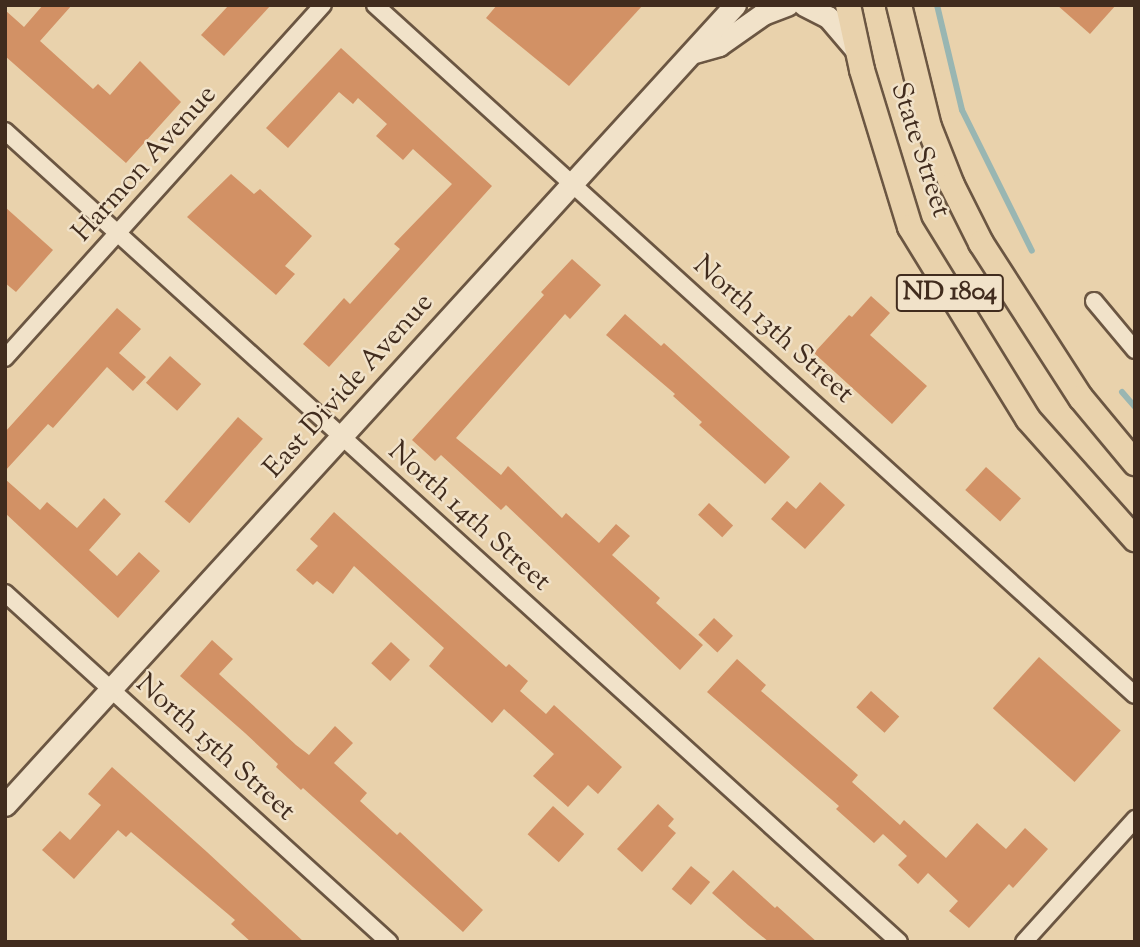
<!DOCTYPE html>
<html>
<head>
<meta charset="utf-8">
<style>
  body { margin:0 }
  #map { position:relative; width:1140px; height:947px; overflow:hidden; background:#e9d2ac; font-family:"Sorts Mill Goudy",serif }
  div>[style] { position:absolute }
  [style*='--x'] { left:calc(var(--x)*1px); top:calc(var(--y)*1px); width:calc(var(--w)*1px); rotate:calc(var(--a)*1deg) }
  .stream>* { height:6px; margin:-3px; padding:0 3px; transform-origin:3px; border-radius:3px; background:#99b6b2 }
  .building>* { inset:0; background:#d29165; transform-origin:0 0 }
  .roads { filter:drop-shadow(2px 0 #6b5642) drop-shadow(-2px 0 #6b5642) drop-shadow(0 2px #6b5642) drop-shadow(0 -2px #6b5642) }
  .street>* { height:16px; margin:-8px; padding:0 8px; transform-origin:8px; border-radius:8px; background:#f1e2c9 }
  .secondary>* { height:21px; margin:-10.5px; padding:0 10.5px; transform-origin:10.5px; border-radius:10.5px; background:#f1e2c9 }
  .primary>* { height:24px; margin:-12px; padding:0 12px; transform-origin:12px; border-radius:12px; background:#e9d2ac }
  span { translate:-50% -50%; white-space:nowrap; text-align:center; line-height:1.15; -webkit-text-stroke:5px #f1e2c9; paint-order:stroke }
  .shield-label span { padding:2px 5px; background:#f1e2c9; border:2px solid; border-radius:5px; -webkit-text-stroke-width:0 }
  .shield-label { font-size:26px; color:#412c1e; font-weight:700 }
  .street-label { font-size:28px; color:#412c1e }
  .frame { position:absolute; inset:0; border:7px solid #412c1e; pointer-events:none }
</style>
</head>
<body>
<div id="map">
  <div class="stream">
    <i style="--x:937;--y:5;--w:108;--a:76.6"></i>
    <i style="--x:962;--y:110;--w:157;--a:63.6"></i>
    <i style="--x:1122;--y:392;--w:20;--a:49"></i>
  </div>
  <div class="building">
    <i style="clip-path:polygon(43px 5px,72px 5px,40px 41px,93px 89px,98px 84px,110px 95px,140px 61px,181px 102px,126px 163px,5px 56px,5px 10px,24px 27px)"></i>
    <i style="clip-path:polygon(229px 5px,271px 5px,224px 56px,201px 35px)"></i>
    <i style="clip-path:polygon(497px 5px,643px 5px,569px 86px,486px 18px)"></i>
    <i style="clip-path:polygon(1057px 5px,1116px 5px,1090px 34px)"></i>
    <i style="clip-path:polygon(341px 48px,492px 186px,329px 367px,303px 344px,344px 298px,350px 304px,400px 249px,394px 244px,452px 184px,413px 149px,403px 160px,376px 136px,387px 124px,358px 98px,353px 104px,339px 92px,288px 148px,266px 128px)"></i>
    <i style="clip-path:polygon(231px 174px,254px 194px,260px 189px,312px 236px,285px 266px,295px 274px,276px 295px,187px 217px)"></i>
    <i style="clip-path:polygon(5px 207px,53px 250px,16px 292px,5px 283px)"></i>
    <i style="clip-path:polygon(572px 259px,601px 285px,570px 319px,565px 314px,456px 438px,501px 475px,508px 466px,562px 518px,566px 513px,599px 543px,616px 524px,630px 536px,612px 555px,660px 598px,656px 603px,703px 645px,680px 670px,506px 505px,501px 510px,441px 455px,435px 461px,412px 440px,544px 295px,541px 292px)"></i>
    <i style="clip-path:polygon(871px 296px,890px 313px,870px 335px,927px 386px,892px 424px,814px 353px,849px 315px,852px 317px)"></i>
    <i style="clip-path:polygon(117px 308px,141px 329px,119px 353px,146px 377px,133px 391px,107px 367px,53px 428px,48px 424px,5px 471px,5px 432px)"></i>
    <i style="clip-path:polygon(625px 314px,661px 346px,664px 343px,790px 457px,765px 484px,699px 425px,702px 422px,673px 396px,675px 394px,606px 335px)"></i>
    <i style="left:170px;top:356px;width:42px;height:36px;rotate:42deg"></i>
    <i style="left:238px;top:417px;width:33px;height:112px;rotate:41deg"></i>
    <i style="left:986px;top:467px;width:47px;height:31px;rotate:42deg"></i>
    <i style="clip-path:polygon(5px 479px,40px 510px,47px 502px,77px 528px,104px 498px,121px 514px,89px 550px,117px 576px,139px 552px,160px 571px,118px 618px,5px 513px)"></i>
    <i style="clip-path:polygon(820px 482px,845px 505px,805px 549px,771px 519px,787px 501px,796px 509px)"></i>
    <i style="left:709px;top:503px;width:33px;height:16px;rotate:43deg"></i>
    <i style="clip-path:polygon(334px 512px,506px 667px,509px 664px,528px 681px,520px 691px,546px 714px,554px 705px,622px 767px,598px 794px,588px 785px,568px 807px,533px 776px,554px 754px,504px 709px,492px 723px,429px 666px,444px 648px,354px 566px,333px 594px,317px 581px,313px 585px,296px 570px,318px 546px,310px 539px)"></i>
    <i style="left:714px;top:618px;width:26px;height:23px;rotate:43deg"></i>
    <i style="clip-path:polygon(212px 640px,233px 659px,219px 674px,296px 745px,309px 755px,335px 726px,353px 743px,334px 763px,367px 793px,360px 801px,397px 835px,400px 832px,483px 910px,463px 932px,303px 788px,301px 790px,276px 767px,278px 764px,245px 733px,180px 676px)"></i>
    <i style="left:391px;top:642px;width:26px;height:29px;rotate:43deg"></i>
    <i style="left:1039px;top:657px;width:110px;height:69px;rotate:42deg"></i>
    <i style="clip-path:polygon(737px 659px,766px 685px,761px 691px,858px 775px,852px 782px,900px 825px,904px 820px,946px 858px,977px 823px,1006px 849px,1025px 828px,1048px 849px,1013px 888px,1009px 884px,969px 928px,949px 911px,958px 901px,928px 873px,918px 884px,898px 865px,907px 856px,883px 834px,874px 843px,836px 809px,839px 806px,707px 692px)"></i>
    <i style="left:871px;top:691px;width:38px;height:22px;rotate:42deg"></i>
    <i style="clip-path:polygon(112px 767px,207px 852px,304px 942px,251px 942px,231px 924px,235px 920px,131px 832px,126px 837px,118px 830px,74px 879px,42px 850px,60px 831px,70px 840px,101px 805px,88px 794px)"></i>
    <i style="clip-path:polygon(658px 804px,674px 819px,668px 826px,676px 833px,642px 872px,617px 849px)"></i>
    <i style="left:553px;top:806px;width:42px;height:38px;rotate:42deg"></i>
    <i style="left:691px;top:866px;width:25px;height:30px;rotate:40deg"></i>
    <i style="clip-path:polygon(733px 870px,775px 908px,777px 906px,817px 942px,769px 942px,748px 925px,712px 893px)"></i>
  </div>
  <div class="roads">
    <div class="street">
      <i style="--x:375;--y:5;--w:1026;--a:42.24"></i>
      <i style="--x:5;--y:131;--w:1207;--a:42.21"></i>
      <i style="--x:1094;--y:301;--w:64;--a:50.1"></i>
      <i style="--x:5;--y:358;--w:475;--a:-48"></i>
      <i style="--x:5;--y:593;--w:519;--a:42.27"></i>
      <i style="--x:1024;--y:942;--w:166;--a:-47.9"></i>
    </div>
    <div class="secondary">
      <i style="--x:804;--y:5;--w:27;--a:27"></i>
      <i style="--x:828;--y:17;--w:45;--a:49.5"></i>
      <i style="--x:695;--y:52;--w:25;--a:-16"></i>
      <i style="--x:719;--y:45;--w:54;--a:-35.2"></i>
      <i style="--x:763;--y:14;--w:26;--a:-21"></i>
      <i style="--x:5;--y:805;--w:1083;--a:-47.62"></i>
    </div>
    <div class="primary">
      <i style="--x:848;--y:5;--w:66;--a:77.8"></i>
      <i style="--x:862;--y:70;--w:164;--a:73"></i>
      <i style="--x:910;--y:227;--w:225;--a:58.4"></i>
      <i style="--x:1028;--y:419;--w:161;--a:48.3"></i>
      <i style="--x:899;--y:5;--w:126;--a:76.2"></i>
      <i style="--x:929;--y:127;--w:62;--a:68.4"></i>
      <i style="--x:952;--y:185;--w:65;--a:63.4"></i>
      <i style="--x:981;--y:243;--w:184;--a:57.2"></i>
      <i style="--x:1081;--y:398;--w:85;--a:50.3"></i>
    </div>
  </div>
  <div class="shield-label">
    <span style="left:950px;top:293px">ND 1804</span>
  </div>
  <div class="street-label">
    <span style="left:920px;top:150px;rotate:72deg">State Street</span>
    <span style="left:145px;top:164px;rotate:-48deg">Harmon Avenue</span>
    <span style="left:773px;top:330px;rotate:42deg">North 13th Street</span>
    <span style="left:349px;top:386px;rotate:-48deg">East Divide Avenue</span>
    <span style="left:469px;top:517px;rotate:42deg">North 14th Street</span>
    <span style="left:215px;top:748px;rotate:42deg">North 15th Street</span>
  </div>
  <div class="frame"></div>
</div>
</body>
</html>
